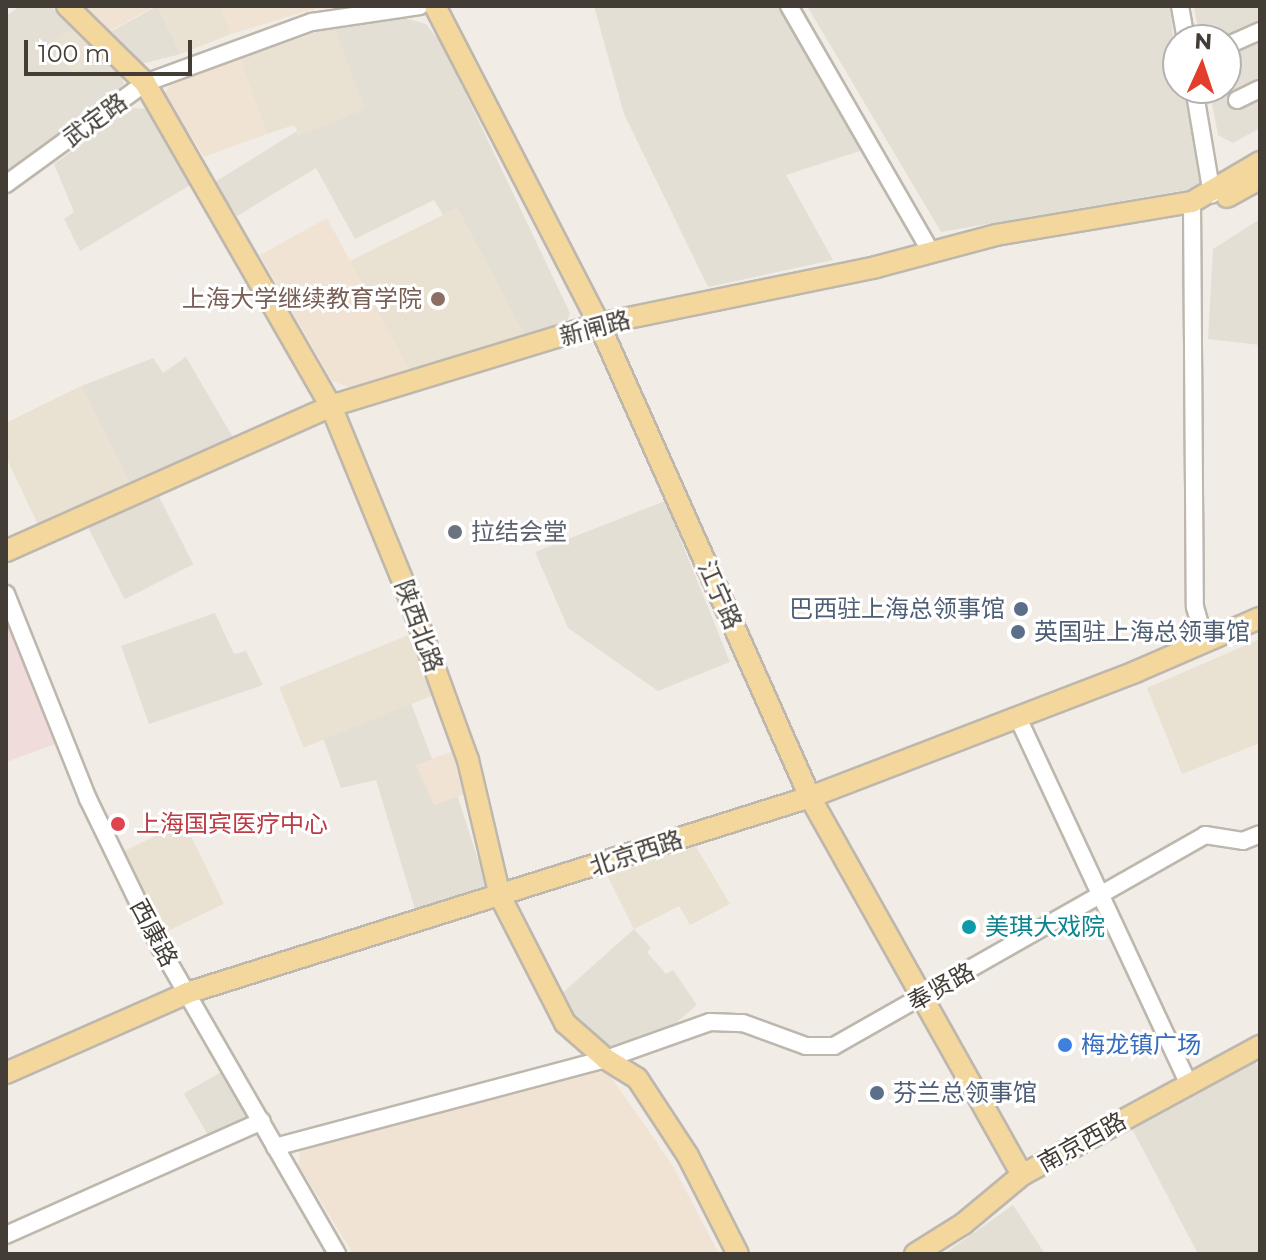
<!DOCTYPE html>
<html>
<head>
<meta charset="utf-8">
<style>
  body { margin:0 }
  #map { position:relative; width:1266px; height:1260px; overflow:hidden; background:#f1ede6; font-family:Montserrat,"Noto Sans SC",sans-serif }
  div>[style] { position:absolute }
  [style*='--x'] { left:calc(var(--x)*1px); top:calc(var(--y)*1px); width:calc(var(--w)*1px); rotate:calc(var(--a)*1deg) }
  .residential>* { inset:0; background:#e4dfd5; transform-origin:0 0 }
  .commercial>* { inset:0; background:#f1e3d3 }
  .education>* { inset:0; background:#e9e1d1; transform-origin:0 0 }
  .medical>* { inset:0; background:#f0dcda }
  .roads { filter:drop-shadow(2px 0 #beb7ad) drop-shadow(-2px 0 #beb7ad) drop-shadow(0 2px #beb7ad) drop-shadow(0 -2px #beb7ad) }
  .minor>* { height:16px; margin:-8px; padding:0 8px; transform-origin:8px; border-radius:8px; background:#fff }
  .major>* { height:20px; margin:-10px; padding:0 10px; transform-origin:10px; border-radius:10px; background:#f3d79d }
  .dots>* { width:22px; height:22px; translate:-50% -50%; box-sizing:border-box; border:4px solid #fff; border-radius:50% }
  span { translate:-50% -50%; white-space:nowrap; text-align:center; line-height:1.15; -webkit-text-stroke:6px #fff; paint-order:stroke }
  .street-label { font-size:24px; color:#433d36 }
  .education-label { font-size:24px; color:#785e54 }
  .right { translate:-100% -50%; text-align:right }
  .worship-label { font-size:24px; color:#5b616d }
  .left { translate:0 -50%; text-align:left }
  .service-label { font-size:24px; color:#4e5e75 }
  .health-label { font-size:24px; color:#be3a42 }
  .culture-label { font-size:24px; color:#0d838f }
  .shop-label { font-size:24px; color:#366cbe }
  .frame { position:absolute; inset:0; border:8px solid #433d36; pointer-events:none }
  .north { position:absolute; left:1162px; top:24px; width:80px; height:80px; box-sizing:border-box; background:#fff; border:2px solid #b4b1af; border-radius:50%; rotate:3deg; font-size:22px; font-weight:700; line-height:32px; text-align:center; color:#433d36 }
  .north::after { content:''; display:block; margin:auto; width:28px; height:36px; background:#e33e2b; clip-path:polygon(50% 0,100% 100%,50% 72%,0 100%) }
  .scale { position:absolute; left:24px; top:40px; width:168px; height:36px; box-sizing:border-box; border:4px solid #433d36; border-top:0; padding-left:10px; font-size:24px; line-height:28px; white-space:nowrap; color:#433d36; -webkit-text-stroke:6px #fff; paint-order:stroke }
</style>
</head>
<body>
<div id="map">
  <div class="residential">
    <i style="clip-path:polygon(20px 6px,51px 6px,75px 32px,67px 32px,73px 74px,101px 55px,121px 74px,124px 84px,6px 175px,6px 16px)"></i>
    <i style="clip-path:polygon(157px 6px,181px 54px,137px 65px,105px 35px)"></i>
    <i style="clip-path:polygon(594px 6px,781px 6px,863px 150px,786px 175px,833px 260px,708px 287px,624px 114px)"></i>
    <i style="clip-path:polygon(807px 6px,1170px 6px,1178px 88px,1186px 88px,1203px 187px,941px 232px)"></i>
    <i style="clip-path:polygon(1194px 6px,1260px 6px,1260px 128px,1233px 143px,1218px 135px,1209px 88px,1226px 88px,1226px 40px,1200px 40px)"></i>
    <i style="clip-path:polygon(398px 16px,426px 24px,442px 44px,570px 313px,567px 322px,525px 336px,457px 208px,443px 215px,434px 200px,355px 239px,316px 168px,237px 216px,215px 182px,297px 131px,299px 136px,334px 26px)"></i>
    <i style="clip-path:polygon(131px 108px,147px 109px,192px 184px,80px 251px,64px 219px,74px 212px,54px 164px)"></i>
    <i style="clip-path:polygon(1260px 219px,1260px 345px,1208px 339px,1213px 249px)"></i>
    <i style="clip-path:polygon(186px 357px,234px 439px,132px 487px,81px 386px,153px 358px,163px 373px)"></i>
    <i style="left:157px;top:493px;width:80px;height:77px;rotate:63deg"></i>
    <i style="clip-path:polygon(665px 501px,730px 662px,658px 691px,568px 628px,535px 552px)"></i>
    <i style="clip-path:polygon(215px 613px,234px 654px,246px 651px,263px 685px,149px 724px,121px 646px)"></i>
    <i style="clip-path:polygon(411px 703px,442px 785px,454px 785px,489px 894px,417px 916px,376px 780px,341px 788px,322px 735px)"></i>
    <i style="clip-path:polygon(634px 929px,651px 948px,647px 952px,666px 974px,673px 970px,697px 1005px,665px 1032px,609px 1051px,578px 1029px,559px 996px)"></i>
    <i style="clip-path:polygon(1252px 1054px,1260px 1071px,1260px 1254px,1198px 1254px,1129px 1123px)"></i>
    <i style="left:228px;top:1068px;width:60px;height:51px;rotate:60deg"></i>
    <i style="clip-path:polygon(1013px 1205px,1045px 1254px,944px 1254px)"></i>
  </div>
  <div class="commercial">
    <i style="clip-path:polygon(77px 6px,155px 6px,105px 34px)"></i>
    <i style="clip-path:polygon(220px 6px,323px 6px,231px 34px)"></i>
    <i style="clip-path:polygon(240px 59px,267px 134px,204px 157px,164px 94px,170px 85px)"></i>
    <i style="clip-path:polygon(327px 218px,412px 375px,359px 391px,332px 381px,260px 255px)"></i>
    <i style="clip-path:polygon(453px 751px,473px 791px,434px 805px,416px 765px)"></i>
    <i style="clip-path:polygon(595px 1068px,609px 1074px,673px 1166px,719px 1254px,353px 1254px,299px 1166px,300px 1149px)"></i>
  </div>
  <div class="education">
    <i style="clip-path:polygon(157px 6px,220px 6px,231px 34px,181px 54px)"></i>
    <i style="clip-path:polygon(334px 26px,365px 109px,300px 136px,294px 125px,267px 134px,240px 59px)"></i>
    <i style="clip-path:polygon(67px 32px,75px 32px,101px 55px,73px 75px,51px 43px)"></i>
    <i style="clip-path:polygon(457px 208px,527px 339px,412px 375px,350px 261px)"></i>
    <i style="clip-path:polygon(81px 386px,132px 487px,40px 529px,6px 457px,6px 423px)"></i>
    <i style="left:411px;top:634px;width:65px;height:142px;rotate:68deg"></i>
    <i style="clip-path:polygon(1260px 639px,1260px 743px,1182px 774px,1147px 688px)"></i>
    <i style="left:184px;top:822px;width:91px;height:69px;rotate:64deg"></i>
    <i style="clip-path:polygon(695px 845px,730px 904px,690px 925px,679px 906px,634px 929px,607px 875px)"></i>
  </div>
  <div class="medical">
    <i style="clip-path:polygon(6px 612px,58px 743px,6px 762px)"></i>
  </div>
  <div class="roads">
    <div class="minor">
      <i style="--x:789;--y:6;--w:282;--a:60"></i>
      <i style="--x:1180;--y:6;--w:35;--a:80"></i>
      <i style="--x:1233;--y:43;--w:30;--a:-24"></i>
      <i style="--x:1194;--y:88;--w:108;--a:80.4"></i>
      <i style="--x:1237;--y:100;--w:25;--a:-26"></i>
      <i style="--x:6;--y:184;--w:172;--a:-36"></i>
      <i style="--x:145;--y:83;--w:178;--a:-20.1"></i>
      <i style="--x:312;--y:22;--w:109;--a:-8.4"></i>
      <i style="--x:1192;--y:202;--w:405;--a:89.6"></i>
      <i style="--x:1195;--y:607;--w:35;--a:74"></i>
      <i style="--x:6;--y:594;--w:221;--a:68.2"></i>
      <i style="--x:88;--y:799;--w:165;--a:64.1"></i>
      <i style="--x:160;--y:947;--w:354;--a:60"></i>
      <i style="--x:1018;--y:718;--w:404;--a:65"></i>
      <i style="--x:275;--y:1147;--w:342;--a:-14.9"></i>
      <i style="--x:606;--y:1059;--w:110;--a:-19.6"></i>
      <i style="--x:710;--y:1022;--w:33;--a:2"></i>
      <i style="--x:743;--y:1023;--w:67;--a:20.1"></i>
      <i style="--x:806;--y:1046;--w:28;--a:0"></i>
      <i style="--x:834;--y:1046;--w:427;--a:-29.6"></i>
      <i style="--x:1205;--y:835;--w:38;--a:9"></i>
      <i style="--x:1243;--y:841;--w:18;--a:-22"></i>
      <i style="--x:6;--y:1235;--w:280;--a:-24"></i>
    </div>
    <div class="major">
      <i style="--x:67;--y:6;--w:110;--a:44.6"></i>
      <i style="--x:145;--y:83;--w:373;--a:60.1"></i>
      <i style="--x:331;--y:406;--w:195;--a:67.7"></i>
      <i style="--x:405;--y:586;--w:185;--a:70.1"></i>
      <i style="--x:468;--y:760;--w:140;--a:76.8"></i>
      <i style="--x:500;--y:896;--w:143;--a:62.9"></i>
      <i style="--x:565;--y:1023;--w:55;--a:41.3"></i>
      <i style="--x:606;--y:1059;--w:36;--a:32"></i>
      <i style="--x:637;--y:1078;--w:93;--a:56.8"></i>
      <i style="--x:688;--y:1156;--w:110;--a:63"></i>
      <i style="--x:435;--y:6;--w:358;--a:62.7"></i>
      <i style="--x:599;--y:324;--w:518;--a:65.96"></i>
      <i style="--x:810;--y:797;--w:433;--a:60.7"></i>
      <i style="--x:1227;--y:197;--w:38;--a:-29"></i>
      <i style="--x:6;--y:551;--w:356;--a:-24"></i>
      <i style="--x:331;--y:406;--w:280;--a:-17"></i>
      <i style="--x:599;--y:324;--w:283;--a:-11.6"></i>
      <i style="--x:876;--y:267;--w:124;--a:-14.9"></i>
      <i style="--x:996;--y:235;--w:199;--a:-9.6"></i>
      <i style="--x:1192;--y:202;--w:79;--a:-30.5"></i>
      <i style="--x:6;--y:1073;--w:198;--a:-23.8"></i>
      <i style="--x:187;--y:993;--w:653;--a:-17.46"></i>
      <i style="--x:810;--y:797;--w:348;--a:-21"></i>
      <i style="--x:1135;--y:672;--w:136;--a:-23.4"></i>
      <i style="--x:915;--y:1254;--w:57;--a:-32"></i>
      <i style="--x:963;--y:1224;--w:77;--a:-39.7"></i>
      <i style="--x:1022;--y:1175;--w:271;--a:-28.5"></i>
    </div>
  </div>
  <div class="dots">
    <i style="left:438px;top:299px;background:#8d6e63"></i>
    <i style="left:455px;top:532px;background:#6b7280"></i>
    <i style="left:1021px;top:609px;background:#5c6f8a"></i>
    <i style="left:1018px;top:632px;background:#5c6f8a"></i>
    <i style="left:118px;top:824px;background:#e0444e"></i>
    <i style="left:969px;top:927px;background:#0f9aa8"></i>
    <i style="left:1065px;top:1045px;background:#3f7fe0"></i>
    <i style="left:877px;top:1093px;background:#5c6f8a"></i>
  </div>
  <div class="street-label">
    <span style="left:95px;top:120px;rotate:-36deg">武定路</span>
    <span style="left:595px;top:328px;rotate:-15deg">新闸路</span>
    <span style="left:720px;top:595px;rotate:66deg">江宁路</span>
    <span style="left:419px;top:626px;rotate:70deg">陕西北路</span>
    <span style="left:636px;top:853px;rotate:-18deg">北京西路</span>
    <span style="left:154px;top:933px;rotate:62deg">西康路</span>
    <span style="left:941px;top:987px;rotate:-29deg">奉贤路</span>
    <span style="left:1082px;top:1142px;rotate:-29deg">南京西路</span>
  </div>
  <div class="education-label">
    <span class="right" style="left:422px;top:299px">上海大学继续教育学院</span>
  </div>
  <div class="worship-label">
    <span class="left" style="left:471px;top:532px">拉结会堂</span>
  </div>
  <div class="service-label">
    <span class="right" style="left:1005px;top:609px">巴西驻上海总领事馆</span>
    <span class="left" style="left:1034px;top:632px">英国驻上海总领事馆</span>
    <span class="left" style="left:893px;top:1093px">芬兰总领事馆</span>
  </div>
  <div class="health-label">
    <span class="left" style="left:136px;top:824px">上海国宾医疗中心</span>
  </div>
  <div class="culture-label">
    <span class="left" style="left:985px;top:927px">美琪大戏院</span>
  </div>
  <div class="shop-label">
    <span class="left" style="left:1081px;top:1045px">梅龙镇广场</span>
  </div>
  <div class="frame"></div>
  <div class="north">N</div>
  <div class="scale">100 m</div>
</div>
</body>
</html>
